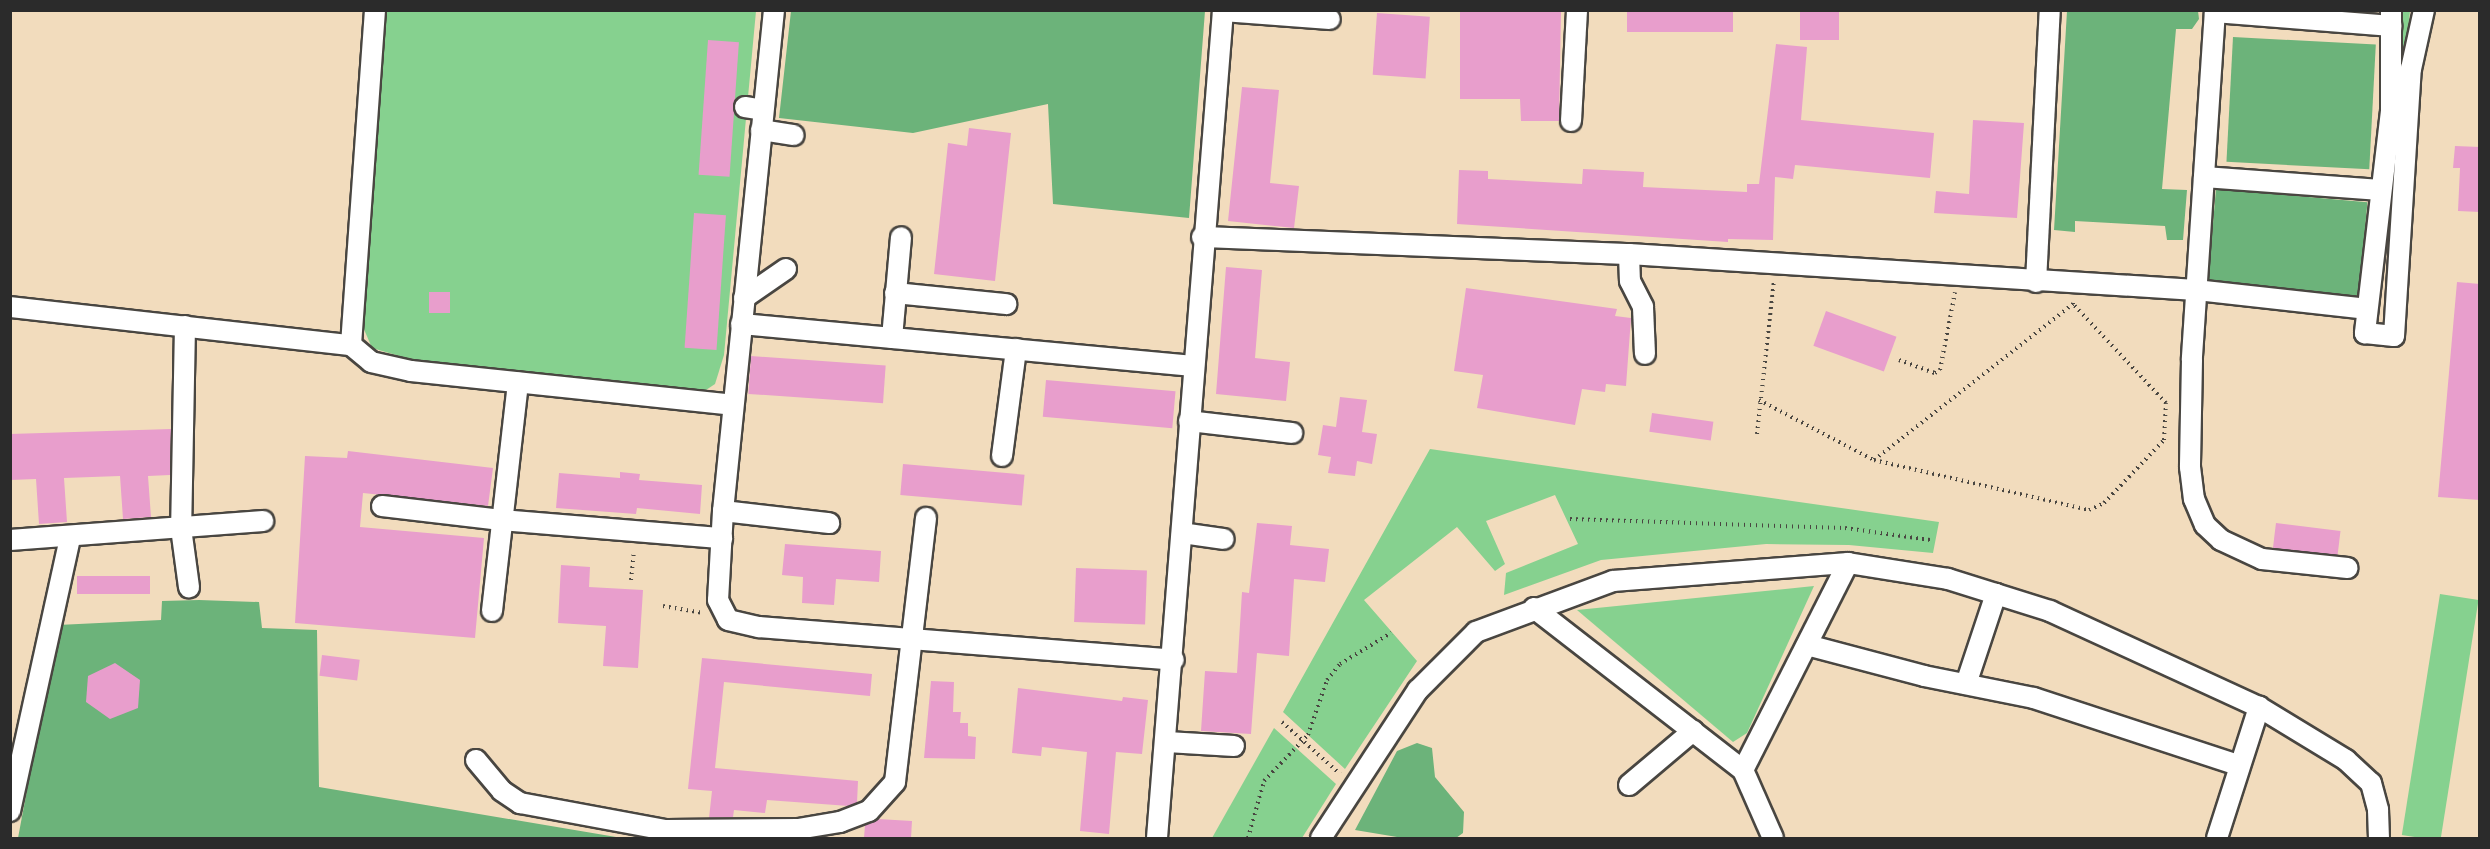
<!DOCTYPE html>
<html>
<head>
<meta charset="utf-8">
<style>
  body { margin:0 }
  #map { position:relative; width:2490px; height:849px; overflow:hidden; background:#f2dcbd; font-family:"IM FELL French Canon",serif }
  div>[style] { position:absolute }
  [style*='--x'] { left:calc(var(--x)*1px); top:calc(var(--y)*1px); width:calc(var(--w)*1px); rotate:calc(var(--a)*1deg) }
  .green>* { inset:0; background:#86d18f; transform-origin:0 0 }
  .forest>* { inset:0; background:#6cb37a; transform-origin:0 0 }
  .building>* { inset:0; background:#e89ecc; transform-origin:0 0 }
  .path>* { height:4px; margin-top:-2px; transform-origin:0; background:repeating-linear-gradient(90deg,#494641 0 1.5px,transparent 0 6px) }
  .roads { filter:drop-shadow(2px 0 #494641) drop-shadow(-2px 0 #494641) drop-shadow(0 2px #494641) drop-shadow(0 -2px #494641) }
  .minor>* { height:20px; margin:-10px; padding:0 10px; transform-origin:10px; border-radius:10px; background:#fff }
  span { translate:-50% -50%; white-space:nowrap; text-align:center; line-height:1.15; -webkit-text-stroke:4.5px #fff; paint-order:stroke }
  .frame { position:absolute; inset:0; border:12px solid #2b2b2b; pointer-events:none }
</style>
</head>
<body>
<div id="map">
  <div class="green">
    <i style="clip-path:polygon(385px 11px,756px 11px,724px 355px,715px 384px,703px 392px,413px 360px,372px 348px,360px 320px)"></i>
    <i style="clip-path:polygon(2402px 11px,2410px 11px,2404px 68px,2400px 68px)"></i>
    <i style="clip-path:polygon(1430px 449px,1939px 522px,1933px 553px,1849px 545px,1766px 544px,1601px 560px,1504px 595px,1506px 573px,1578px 544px,1555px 495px,1486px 521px,1505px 564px,1495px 571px,1457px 527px,1364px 600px,1417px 661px,1345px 769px,1283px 712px)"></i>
    <i style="clip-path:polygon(1814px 586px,1747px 733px,1733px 742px,1577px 610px)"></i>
    <i style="left:2440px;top:594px;width:39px;height:244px;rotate:9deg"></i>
    <i style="clip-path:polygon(1274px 728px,1336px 784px,1302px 838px,1212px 838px)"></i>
  </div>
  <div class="forest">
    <i style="clip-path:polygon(791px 11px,1205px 11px,1189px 218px,1053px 204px,1048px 104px,913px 133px,779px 118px)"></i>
    <i style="clip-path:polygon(2067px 11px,2198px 11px,2199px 19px,2192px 29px,2176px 29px,2162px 189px,2187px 190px,2183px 240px,2167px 240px,2165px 226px,2075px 221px,2075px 232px,2054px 230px)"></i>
    <i style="left:2233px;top:37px;width:143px;height:125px;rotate:3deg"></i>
    <i style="left:2216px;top:189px;width:152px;height:94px;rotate:5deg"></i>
    <i style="clip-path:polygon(199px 600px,259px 602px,262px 628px,317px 630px,319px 787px,622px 838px,18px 838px,58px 625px,161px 620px,162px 601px)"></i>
    <i style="clip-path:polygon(1417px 743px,1432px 748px,1435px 777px,1464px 812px,1463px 833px,1456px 838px,1403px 838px,1355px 830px,1397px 751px)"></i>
  </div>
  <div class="building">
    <i style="clip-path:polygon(1460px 10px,1561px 10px,1559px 121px,1521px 121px,1520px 99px,1460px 99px)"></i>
    <i style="left:1627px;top:10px;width:106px;height:22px"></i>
    <i style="left:1800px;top:10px;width:39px;height:30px"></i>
    <i style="left:1377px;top:13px;width:53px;height:62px;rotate:4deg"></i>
    <i style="left:708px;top:40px;width:31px;height:135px;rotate:4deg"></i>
    <i style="clip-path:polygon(1776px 44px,1807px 47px,1801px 120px,1934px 133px,1930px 178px,1795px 165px,1793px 179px,1775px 177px,1773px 240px,1728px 239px,1728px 242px,1457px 224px,1459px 170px,1488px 171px,1488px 179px,1582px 184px,1583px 169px,1644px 172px,1643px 187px,1747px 192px,1747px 184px,1759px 184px)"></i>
    <i style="clip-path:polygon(1242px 87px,1279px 90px,1270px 183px,1299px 186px,1294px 228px,1228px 221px)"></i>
    <i style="clip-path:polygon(1973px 120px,2024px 123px,2017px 218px,1934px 213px,1936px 191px,1969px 194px)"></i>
    <i style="clip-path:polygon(969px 128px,1011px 133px,995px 281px,934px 274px,948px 143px,967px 146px)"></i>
    <i style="clip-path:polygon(2455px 146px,2480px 147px,2480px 212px,2458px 211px,2460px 168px,2453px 168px)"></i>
    <i style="left:694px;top:213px;width:32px;height:135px;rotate:4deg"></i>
    <i style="clip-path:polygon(1226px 267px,1262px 270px,1255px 358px,1290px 362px,1286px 401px,1216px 394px)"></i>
    <i style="clip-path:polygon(2457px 282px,2480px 284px,2480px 500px,2438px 497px)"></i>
    <i style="clip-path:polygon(1466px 288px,1617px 309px,1615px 316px,1631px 318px,1626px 386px,1606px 384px,1605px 392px,1582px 389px,1575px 425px,1477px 408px,1483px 375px,1454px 371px)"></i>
    <i style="left:429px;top:292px;width:21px;height:21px"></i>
    <i style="left:1826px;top:311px;width:75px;height:37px;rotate:20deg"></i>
    <i style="left:751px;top:356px;width:135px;height:38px;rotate:4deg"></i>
    <i style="left:1046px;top:380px;width:130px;height:37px;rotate:5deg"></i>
    <i style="clip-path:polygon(1340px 397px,1367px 400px,1362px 432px,1377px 434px,1372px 464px,1357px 461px,1355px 476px,1328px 473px,1331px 457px,1318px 455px,1323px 425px,1336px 427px)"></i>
    <i style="left:1652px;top:413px;width:62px;height:19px;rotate:8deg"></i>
    <i style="clip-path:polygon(171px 429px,170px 475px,148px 476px,151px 517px,123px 519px,120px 476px,64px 478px,67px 522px,39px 524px,36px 479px,10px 480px,10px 434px)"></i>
    <i style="clip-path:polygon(348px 451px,493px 468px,488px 506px,363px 493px,360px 527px,484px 538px,475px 638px,295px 623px,305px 456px,347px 458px)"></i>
    <i style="left:903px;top:464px;width:122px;height:31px;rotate:5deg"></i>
    <i style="clip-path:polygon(620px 472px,640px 474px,639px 480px,702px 485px,700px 514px,637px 508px,636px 514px,556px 508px,559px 473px,620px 478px)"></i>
    <i style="clip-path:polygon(1257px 523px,1292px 526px,1290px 545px,1329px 549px,1325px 582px,1294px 579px,1289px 656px,1257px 653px,1251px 734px,1201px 731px,1205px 671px,1237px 673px,1242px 592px,1249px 593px)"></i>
    <i style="left:2276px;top:523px;width:65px;height:25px;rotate:7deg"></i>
    <i style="clip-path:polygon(785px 544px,881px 551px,879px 582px,836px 579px,834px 605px,802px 603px,803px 577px,782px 575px)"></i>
    <i style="clip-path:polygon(561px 565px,590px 567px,589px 587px,643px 590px,638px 668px,603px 666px,606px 626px,558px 623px)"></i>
    <i style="left:1076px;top:568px;width:71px;height:54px;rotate:2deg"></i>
    <i style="left:150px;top:576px;width:18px;height:73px;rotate:90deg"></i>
    <i style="left:322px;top:655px;width:38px;height:21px;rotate:7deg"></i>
    <i style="clip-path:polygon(702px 658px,872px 674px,870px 696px,724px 682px,715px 768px,858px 781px,857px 803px,849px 806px,767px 800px,765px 813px,734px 810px,733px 817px,709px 818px,712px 791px,688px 789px)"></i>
    <i style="clip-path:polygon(115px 663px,140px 680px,138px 708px,110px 719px,86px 702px,88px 676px)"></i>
    <i style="clip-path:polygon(931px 681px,954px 682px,953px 712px,961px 712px,960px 723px,968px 723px,968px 736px,976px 737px,975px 759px,924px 758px)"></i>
    <i style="clip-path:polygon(1018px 688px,1122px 701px,1123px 697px,1148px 700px,1142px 754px,1116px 752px,1109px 834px,1080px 831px,1087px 752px,1042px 747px,1041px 756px,1012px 753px)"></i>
    <i style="clip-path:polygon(878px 819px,912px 821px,911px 838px,864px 838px,865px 825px)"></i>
  </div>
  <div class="path">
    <i style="--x:1899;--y:360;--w:38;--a:20"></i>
    <i style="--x:1935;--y:373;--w:6;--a:-31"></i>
    <i style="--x:1940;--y:370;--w:79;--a:-79.1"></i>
    <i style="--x:1759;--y:400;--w:130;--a:27.6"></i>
    <i style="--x:1874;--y:460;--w:221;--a:13.1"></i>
    <i style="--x:2089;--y:510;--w:17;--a:-25"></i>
    <i style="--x:2104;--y:503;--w:87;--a:-46.4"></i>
    <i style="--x:2164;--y:440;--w:37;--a:-87"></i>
    <i style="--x:2166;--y:403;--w:136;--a:-133.2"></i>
    <i style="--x:2073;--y:304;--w:5;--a:-90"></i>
    <i style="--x:1757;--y:434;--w:154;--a:-83.7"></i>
    <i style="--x:1874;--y:460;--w:253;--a:-38.1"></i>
    <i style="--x:1570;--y:519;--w:275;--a:1.9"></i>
    <i style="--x:1845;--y:528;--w:86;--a:8"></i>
    <i style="--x:631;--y:580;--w:30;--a:-84"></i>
    <i style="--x:663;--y:606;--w:41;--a:9.9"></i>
    <i style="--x:1282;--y:722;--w:78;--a:41.9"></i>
    <i style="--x:1248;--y:838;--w:59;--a:-74.3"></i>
    <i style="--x:1264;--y:781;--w:64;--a:-46.3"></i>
    <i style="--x:1308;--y:735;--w:58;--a:-70.9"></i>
    <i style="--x:1327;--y:680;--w:21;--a:-51"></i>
    <i style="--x:1340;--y:664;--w:60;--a:-31.3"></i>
  </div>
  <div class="roads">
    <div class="minor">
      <i style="--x:375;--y:10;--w:336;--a:94.1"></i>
      <i style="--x:351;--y:345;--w:26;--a:40"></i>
      <i style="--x:371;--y:362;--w:41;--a:12.7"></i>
      <i style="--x:411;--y:371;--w:323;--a:6"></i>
      <i style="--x:774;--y:10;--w:504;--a:95.81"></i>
      <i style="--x:723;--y:511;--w:89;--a:93.2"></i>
      <i style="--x:718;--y:600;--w:22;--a:63"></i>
      <i style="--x:728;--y:620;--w:32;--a:13"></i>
      <i style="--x:759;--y:627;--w:416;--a:4.5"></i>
      <i style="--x:2215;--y:10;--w:351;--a:93.8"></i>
      <i style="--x:2192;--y:360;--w:107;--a:91.1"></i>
      <i style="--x:2190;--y:467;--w:32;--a:83"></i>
      <i style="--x:2194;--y:499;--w:28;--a:67"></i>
      <i style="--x:2205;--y:525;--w:22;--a:43"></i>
      <i style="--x:2221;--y:540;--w:45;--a:24.9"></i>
      <i style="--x:2262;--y:559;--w:86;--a:6"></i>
      <i style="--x:2391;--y:10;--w:101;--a:90"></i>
      <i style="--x:2391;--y:111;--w:224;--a:96.7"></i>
      <i style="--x:2365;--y:333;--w:29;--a:6"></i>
      <i style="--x:2394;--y:336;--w:268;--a:-86.4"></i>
      <i style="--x:2411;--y:69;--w:60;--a:-77.6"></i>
      <i style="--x:1223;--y:11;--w:107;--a:4.3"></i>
      <i style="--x:2215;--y:12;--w:177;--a:4.5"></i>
      <i style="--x:745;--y:107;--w:18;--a:9"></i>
      <i style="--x:1571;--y:121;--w:111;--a:-86.9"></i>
      <i style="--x:761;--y:130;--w:33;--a:9"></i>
      <i style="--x:2204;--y:177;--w:177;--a:4.2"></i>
      <i style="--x:1202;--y:237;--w:427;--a:2.3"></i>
      <i style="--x:1629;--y:254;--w:568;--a:3.63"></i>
      <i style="--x:2196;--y:290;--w:172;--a:6.3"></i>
      <i style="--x:1629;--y:254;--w:27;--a:88"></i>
      <i style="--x:1630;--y:281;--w:29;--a:63"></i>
      <i style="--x:1643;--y:307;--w:47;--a:87.6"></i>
      <i style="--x:2036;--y:282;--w:272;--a:-87.1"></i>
      <i style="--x:895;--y:293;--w:112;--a:5.7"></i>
      <i style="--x:744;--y:298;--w:51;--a:-34.6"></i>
      <i style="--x:10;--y:307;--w:343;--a:6.4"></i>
      <i style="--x:741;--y:324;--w:455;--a:5.3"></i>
      <i style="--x:185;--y:326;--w:202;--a:91.1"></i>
      <i style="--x:181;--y:528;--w:60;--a:82.3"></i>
      <i style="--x:892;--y:338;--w:101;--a:-84.9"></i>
      <i style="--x:1189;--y:421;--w:104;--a:6.6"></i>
      <i style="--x:1002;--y:456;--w:108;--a:-82.5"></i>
      <i style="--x:382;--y:506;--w:120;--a:6.7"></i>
      <i style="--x:501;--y:520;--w:222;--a:4.7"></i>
      <i style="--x:723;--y:511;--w:107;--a:6.5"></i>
      <i style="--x:1182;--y:533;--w:42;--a:8.1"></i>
      <i style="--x:10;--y:540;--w:254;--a:-4.3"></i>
      <i style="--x:1534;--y:608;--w:264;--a:37.8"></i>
      <i style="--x:1743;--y:770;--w:74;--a:66.2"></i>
      <i style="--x:492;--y:611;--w:230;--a:-83.5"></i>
      <i style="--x:1807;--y:645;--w:121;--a:14.8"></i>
      <i style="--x:1924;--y:676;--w:112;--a:11.3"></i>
      <i style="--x:2034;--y:698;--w:215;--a:18.2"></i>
      <i style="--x:1966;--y:684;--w:95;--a:-71.6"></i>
      <i style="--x:1167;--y:742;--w:67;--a:3.4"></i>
      <i style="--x:476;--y:760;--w:40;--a:50"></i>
      <i style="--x:502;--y:791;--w:22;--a:34"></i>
      <i style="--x:520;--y:803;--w:148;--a:10.5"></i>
      <i style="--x:666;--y:830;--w:132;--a:-0.4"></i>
      <i style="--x:798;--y:829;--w:43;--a:-9.5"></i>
      <i style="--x:840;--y:822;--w:31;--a:-21"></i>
      <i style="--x:869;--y:811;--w:39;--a:-48"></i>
      <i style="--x:895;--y:782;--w:266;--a:-83.3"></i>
      <i style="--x:1743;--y:770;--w:232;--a:-63.1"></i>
      <i style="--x:1629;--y:785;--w:84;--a:-40.2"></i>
      <i style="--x:10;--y:811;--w:280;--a:-77.6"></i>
      <i style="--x:1157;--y:838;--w:831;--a:-85.44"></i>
      <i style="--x:1321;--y:838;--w:177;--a:-56.8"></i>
      <i style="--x:1418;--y:690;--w:82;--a:-45"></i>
      <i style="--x:1476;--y:632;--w:146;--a:-20.4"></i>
      <i style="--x:1613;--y:581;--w:236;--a:-4.4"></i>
      <i style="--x:1848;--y:563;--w:101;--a:9.1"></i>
      <i style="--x:1948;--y:579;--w:107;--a:17.4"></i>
      <i style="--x:2050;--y:611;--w:230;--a:24.7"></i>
      <i style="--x:2259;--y:707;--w:102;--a:31.3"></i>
      <i style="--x:2346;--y:760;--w:34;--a:43"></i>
      <i style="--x:2371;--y:783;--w:28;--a:75"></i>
      <i style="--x:2378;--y:810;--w:28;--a:88"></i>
      <i style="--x:2217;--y:838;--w:138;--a:-72.2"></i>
    </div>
  </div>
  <div class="frame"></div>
</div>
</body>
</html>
